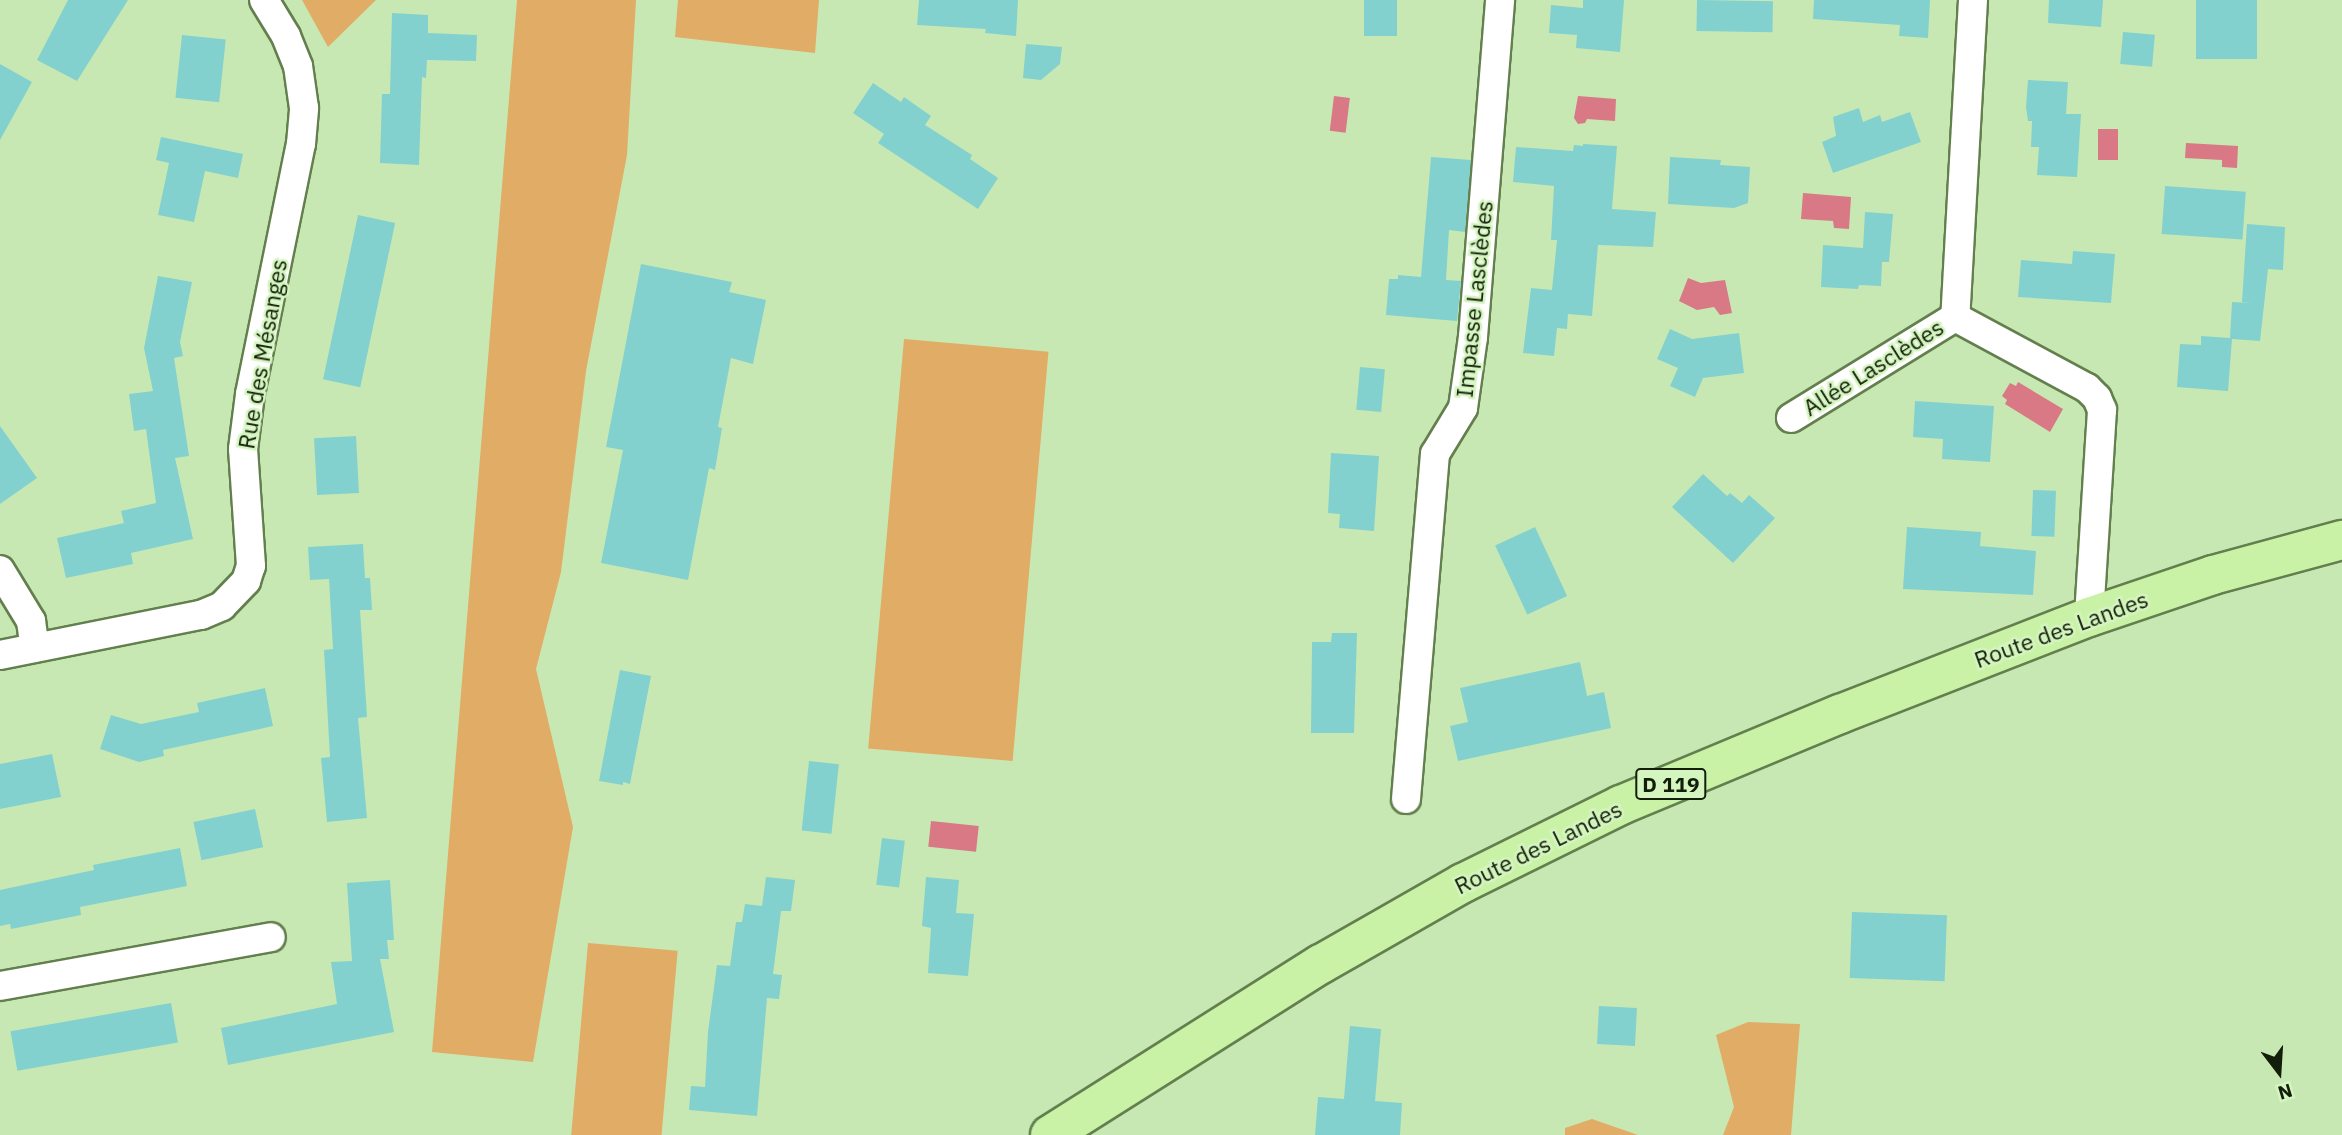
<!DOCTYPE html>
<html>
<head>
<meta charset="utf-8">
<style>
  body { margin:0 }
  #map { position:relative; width:2342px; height:1135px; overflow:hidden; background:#c8e8b3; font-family:"IBM Plex Sans",sans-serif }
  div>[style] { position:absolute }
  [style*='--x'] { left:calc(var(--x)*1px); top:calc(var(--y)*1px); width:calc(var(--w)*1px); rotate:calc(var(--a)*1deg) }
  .green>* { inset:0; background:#e1ac65; transform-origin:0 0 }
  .water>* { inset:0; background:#d87985; transform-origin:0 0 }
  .building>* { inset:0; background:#82d1ce; transform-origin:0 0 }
  .roads { filter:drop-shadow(2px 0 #637f4e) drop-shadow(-2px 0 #637f4e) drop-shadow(0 2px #637f4e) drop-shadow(0 -2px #637f4e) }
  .minor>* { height:28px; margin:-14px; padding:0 14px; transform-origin:14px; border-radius:14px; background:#fff }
  .primary>* { height:38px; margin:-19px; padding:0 19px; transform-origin:19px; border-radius:19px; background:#c9f2a7 }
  span { translate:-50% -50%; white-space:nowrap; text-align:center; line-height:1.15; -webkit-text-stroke:5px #d5f5c0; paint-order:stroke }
  .shield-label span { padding:2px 5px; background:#d5f5c0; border:2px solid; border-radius:5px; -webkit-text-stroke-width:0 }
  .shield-label { font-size:21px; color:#121d0a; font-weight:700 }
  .street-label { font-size:23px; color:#121d0a }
  .north { position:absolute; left:2244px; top:1037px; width:70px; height:70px; -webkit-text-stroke:5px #d5f5c0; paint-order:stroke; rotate:163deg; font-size:19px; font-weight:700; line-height:28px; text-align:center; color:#121d0a }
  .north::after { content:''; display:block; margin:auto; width:24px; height:32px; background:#121d0a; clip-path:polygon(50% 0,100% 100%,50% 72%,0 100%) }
</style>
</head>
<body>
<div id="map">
  <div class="green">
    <i style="clip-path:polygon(302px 0,376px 0,328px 47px)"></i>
    <i style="clip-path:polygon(517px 0,636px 0,627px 155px,586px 371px,561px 572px,536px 669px,573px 827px,533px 1062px,432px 1052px)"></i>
    <i style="clip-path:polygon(678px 0,819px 0,815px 53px,675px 37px)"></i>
    <i style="left:904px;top:339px;width:145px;height:411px;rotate:5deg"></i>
    <i style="left:588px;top:943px;width:90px;height:193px;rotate:5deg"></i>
    <i style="clip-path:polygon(1748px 1022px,1800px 1024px,1791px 1135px,1723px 1135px,1734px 1107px,1716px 1035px)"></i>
    <i style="clip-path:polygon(1592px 1119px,1638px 1135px,1565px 1135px,1565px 1128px)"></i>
  </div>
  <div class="water">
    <i style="left:1334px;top:96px;width:16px;height:35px;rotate:7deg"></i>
    <i style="clip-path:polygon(1578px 96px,1616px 99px,1615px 121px,1587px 119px,1585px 123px,1578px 124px,1574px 118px)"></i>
    <i style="left:2098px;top:129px;width:20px;height:31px"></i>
    <i style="clip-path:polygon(2186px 143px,2238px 146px,2237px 168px,2222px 167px,2222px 160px,2185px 158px)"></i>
    <i style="clip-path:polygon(1803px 193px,1851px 197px,1849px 229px,1834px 228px,1833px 221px,1801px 219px)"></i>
    <i style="clip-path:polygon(1688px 278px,1701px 283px,1725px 280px,1732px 313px,1720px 315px,1714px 307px,1697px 310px,1679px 301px)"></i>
    <i style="clip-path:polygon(2018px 382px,2063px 409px,2050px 432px,2005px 404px,2007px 400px,2002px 396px,2010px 383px,2016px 386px)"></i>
    <i style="left:931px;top:821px;width:48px;height:26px;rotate:6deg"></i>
  </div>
  <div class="building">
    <i style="clip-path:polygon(68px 0,128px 0,77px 81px,37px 60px)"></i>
    <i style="clip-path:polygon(919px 0,1018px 0,1016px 36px,985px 33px,986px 29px,917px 25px)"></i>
    <i style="left:1364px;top:0;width:33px;height:36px"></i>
    <i style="clip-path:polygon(1583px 0,1624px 0,1620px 52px,1576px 48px,1577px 35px,1549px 33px,1551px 5px,1583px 8px)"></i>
    <i style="left:1697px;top:0;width:76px;height:31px;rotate:1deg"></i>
    <i style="clip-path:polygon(1814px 0,1930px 0,1928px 38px,1899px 36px,1900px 25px,1813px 19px)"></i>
    <i style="clip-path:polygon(2049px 0,2103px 0,2101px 27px,2048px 23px)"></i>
    <i style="left:2196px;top:0;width:61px;height:59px"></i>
    <i style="clip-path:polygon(392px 13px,428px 15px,428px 33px,477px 35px,476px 61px,427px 60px,426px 78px,422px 77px,419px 165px,380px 163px,382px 94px,390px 94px)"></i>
    <i style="left:2123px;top:32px;width:32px;height:32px;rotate:5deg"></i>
    <i style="left:182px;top:35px;width:44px;height:63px;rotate:6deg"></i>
    <i style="clip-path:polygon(1026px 44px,1062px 47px,1060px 64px,1041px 80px,1023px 78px)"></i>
    <i style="clip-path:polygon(0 64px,32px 82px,0 140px)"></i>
    <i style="clip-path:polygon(2028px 80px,2068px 82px,2066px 114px,2081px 114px,2077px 177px,2037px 175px,2039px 147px,2031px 147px,2032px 121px,2028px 121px,2026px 107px)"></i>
    <i style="clip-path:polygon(873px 83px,901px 102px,904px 97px,931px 116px,925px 125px,972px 155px,970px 159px,998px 178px,978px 209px,878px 143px,884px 134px,853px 113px)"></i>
    <i style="clip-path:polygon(1859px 108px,1863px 122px,1880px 115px,1882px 122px,1910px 112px,1921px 142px,1833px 173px,1822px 142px,1836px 136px,1833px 117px)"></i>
    <i style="clip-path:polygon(161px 137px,243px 154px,238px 178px,205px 171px,194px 222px,158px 215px,169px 163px,156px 160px)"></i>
    <i style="clip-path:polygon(1583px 144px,1617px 146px,1612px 209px,1656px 212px,1653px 247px,1598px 245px,1592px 316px,1568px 314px,1567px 329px,1557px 328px,1554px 356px,1523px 353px,1531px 288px,1552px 290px,1557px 240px,1551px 240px,1554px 186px,1513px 182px,1516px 147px,1573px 151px,1574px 145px,1583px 146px)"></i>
    <i style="clip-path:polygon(1431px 157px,1471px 160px,1465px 232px,1449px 230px,1446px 280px,1461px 281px,1457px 321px,1386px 315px,1389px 279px,1398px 279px,1398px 275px,1421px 277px)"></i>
    <i style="clip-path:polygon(1670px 157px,1721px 160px,1720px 165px,1750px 167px,1748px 203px,1734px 208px,1668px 204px)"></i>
    <i style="left:2165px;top:186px;width:81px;height:48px;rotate:4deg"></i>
    <i style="clip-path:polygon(1865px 212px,1893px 214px,1889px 262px,1882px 262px,1881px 286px,1859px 285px,1858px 289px,1821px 287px,1823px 245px,1863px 248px)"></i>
    <i style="left:358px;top:215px;width:38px;height:168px;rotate:12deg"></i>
    <i style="clip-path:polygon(2247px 224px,2285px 227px,2283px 270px,2268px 269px,2260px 341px,2232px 339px,2228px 391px,2177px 387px,2180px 344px,2201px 345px,2201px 336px,2230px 338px,2232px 302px,2252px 303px,2242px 302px)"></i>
    <i style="clip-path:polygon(2073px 251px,2115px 254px,2111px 303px,2018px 297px,2021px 260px,2072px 264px)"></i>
    <i style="clip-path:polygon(641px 264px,732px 282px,729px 292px,766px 300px,753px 364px,731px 358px,718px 427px,722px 428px,715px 470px,709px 468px,688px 580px,601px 563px,623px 450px,606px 447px)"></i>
    <i style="clip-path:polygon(158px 276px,192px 282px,180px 342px,183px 356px,174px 358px,189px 456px,175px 458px,193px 539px,131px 553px,133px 564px,66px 578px,57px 538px,124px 523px,121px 511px,156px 503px,146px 429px,134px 431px,129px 394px,153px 391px,144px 348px)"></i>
    <i style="clip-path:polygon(1670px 329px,1692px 339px,1739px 333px,1744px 373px,1703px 378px,1695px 397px,1670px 386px,1678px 368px,1657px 359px)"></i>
    <i style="left:1360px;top:367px;width:25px;height:43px;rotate:5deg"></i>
    <i style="clip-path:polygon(1915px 401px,1994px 406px,1990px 462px,1942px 459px,1943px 439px,1913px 437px)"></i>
    <i style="clip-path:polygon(0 426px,37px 478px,0 504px)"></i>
    <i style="left:356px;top:436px;width:57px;height:42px;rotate:87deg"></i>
    <i style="clip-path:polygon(1331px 453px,1379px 456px,1374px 531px,1339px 528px,1340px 514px,1328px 513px)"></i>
    <i style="clip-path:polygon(1703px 474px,1727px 496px,1730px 493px,1742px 503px,1749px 495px,1775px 518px,1733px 563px,1672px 507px)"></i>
    <i style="left:2033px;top:490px;width:23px;height:46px;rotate:2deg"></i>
    <i style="left:1535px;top:527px;width:76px;height:44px;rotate:65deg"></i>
    <i style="clip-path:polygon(1907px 527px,1981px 532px,1980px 546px,2036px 551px,2033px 595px,1903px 589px)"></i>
    <i style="clip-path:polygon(363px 544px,365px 578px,370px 578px,372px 610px,360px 610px,367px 717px,358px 718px,367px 818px,327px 822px,321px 758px,330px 757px,324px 650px,333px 649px,329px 579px,310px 580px,308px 547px)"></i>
    <i style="clip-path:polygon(1332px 633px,1357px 633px,1354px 733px,1311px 733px,1312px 642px,1331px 642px)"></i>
    <i style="clip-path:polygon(1580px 662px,1587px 696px,1604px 692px,1611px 728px,1458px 761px,1450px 726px,1468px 722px,1460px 688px)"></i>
    <i style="clip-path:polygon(620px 670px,651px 676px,630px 784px,623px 782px,623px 785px,599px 781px)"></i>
    <i style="clip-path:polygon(265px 688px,273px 726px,163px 750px,164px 756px,139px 762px,100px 749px,111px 715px,141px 724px,199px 712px,197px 703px)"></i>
    <i style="clip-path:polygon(52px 754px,61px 797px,0 809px,0 764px)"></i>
    <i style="left:809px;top:761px;width:30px;height:70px;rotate:6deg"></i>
    <i style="left:255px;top:809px;width:39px;height:63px;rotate:78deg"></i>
    <i style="left:882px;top:838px;width:23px;height:47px;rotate:7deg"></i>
    <i style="clip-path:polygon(180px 848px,187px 886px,80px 907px,81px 915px,11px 929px,10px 924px,0 926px,0 890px,94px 870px,93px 865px)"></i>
    <i style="clip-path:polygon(766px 877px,795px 880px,791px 911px,781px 911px,773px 974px,782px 975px,779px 999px,767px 998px,757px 1116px,689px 1110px,691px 1086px,705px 1087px,708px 1032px,717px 965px,730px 966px,736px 922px,742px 922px,745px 904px,762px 906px)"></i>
    <i style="clip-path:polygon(926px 877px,959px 880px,956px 913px,974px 914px,968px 976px,928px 973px,931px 928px,922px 926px)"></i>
    <i style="clip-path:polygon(390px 880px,394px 940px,387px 940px,389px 959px,380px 959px,394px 1032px,228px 1065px,221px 1028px,337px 1004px,331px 962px,352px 961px,347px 883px)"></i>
    <i style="left:1852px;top:912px;width:95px;height:66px;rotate:2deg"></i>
    <i style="left:171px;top:1003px;width:40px;height:163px;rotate:80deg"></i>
    <i style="left:1599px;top:1006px;width:38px;height:38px;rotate:3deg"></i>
    <i style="clip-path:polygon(1350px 1026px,1381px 1029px,1375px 1101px,1402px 1103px,1400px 1135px,1315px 1135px,1318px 1097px,1344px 1099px)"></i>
  </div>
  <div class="roads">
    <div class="minor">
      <i style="--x:1973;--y:0;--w:318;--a:93.2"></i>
      <i style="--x:1955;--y:317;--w:150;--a:28.3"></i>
      <i style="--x:2087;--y:388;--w:14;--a:45"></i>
      <i style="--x:2097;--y:398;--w:13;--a:67"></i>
      <i style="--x:2102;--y:410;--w:207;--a:93.6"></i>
      <i style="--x:1791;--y:418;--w:193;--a:-31.6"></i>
      <i style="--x:0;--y:570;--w:60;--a:58.7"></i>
      <i style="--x:31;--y:621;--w:27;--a:82"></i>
      <i style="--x:0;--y:655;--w:205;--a:-11.3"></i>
      <i style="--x:201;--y:615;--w:23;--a:-23"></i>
      <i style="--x:222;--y:606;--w:35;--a:-46"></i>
      <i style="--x:246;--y:581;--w:16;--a:-72"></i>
      <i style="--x:251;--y:566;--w:117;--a:-93.9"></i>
      <i style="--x:243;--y:449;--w:55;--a:-82.7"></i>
      <i style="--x:250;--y:394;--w:255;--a:-78.5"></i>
      <i style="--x:301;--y:144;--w:36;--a:-85"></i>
      <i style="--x:304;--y:108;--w:42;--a:-98.1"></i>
      <i style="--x:298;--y:66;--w:32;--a:-112"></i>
      <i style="--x:286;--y:36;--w:42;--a:-121.4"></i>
      <i style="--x:1406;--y:799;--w:346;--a:-85.2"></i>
      <i style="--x:1435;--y:454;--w:54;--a:-58.7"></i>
      <i style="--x:1463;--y:408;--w:72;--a:-82"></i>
      <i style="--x:1473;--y:337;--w:338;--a:-85.4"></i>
      <i style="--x:0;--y:986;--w:275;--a:-10.2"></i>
    </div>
    <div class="primary">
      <i style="--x:1050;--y:1135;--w:320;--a:-32.3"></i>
      <i style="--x:1321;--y:964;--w:163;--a:-29.7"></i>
      <i style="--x:1463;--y:883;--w:176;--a:-26.3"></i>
      <i style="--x:1621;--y:805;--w:237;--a:-22.6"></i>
      <i style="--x:1840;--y:714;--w:267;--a:-21.3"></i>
      <i style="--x:2089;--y:617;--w:131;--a:-18.7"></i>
      <i style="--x:2213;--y:575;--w:134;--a:-15.2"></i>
    </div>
  </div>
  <div class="shield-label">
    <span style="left:1671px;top:784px">D 119</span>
  </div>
  <div class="street-label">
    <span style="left:1474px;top:299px;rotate:-84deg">Impasse Lasclèdes</span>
    <span style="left:262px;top:354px;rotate:-80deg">Rue des Mésanges</span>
    <span style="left:1873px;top:367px;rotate:-32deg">Allée Lasclèdes</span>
    <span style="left:2061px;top:629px;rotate:-20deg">Route des Landes</span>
    <span style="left:1538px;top:847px;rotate:-26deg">Route des Landes</span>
  </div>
  <div class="north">N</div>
</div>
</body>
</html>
